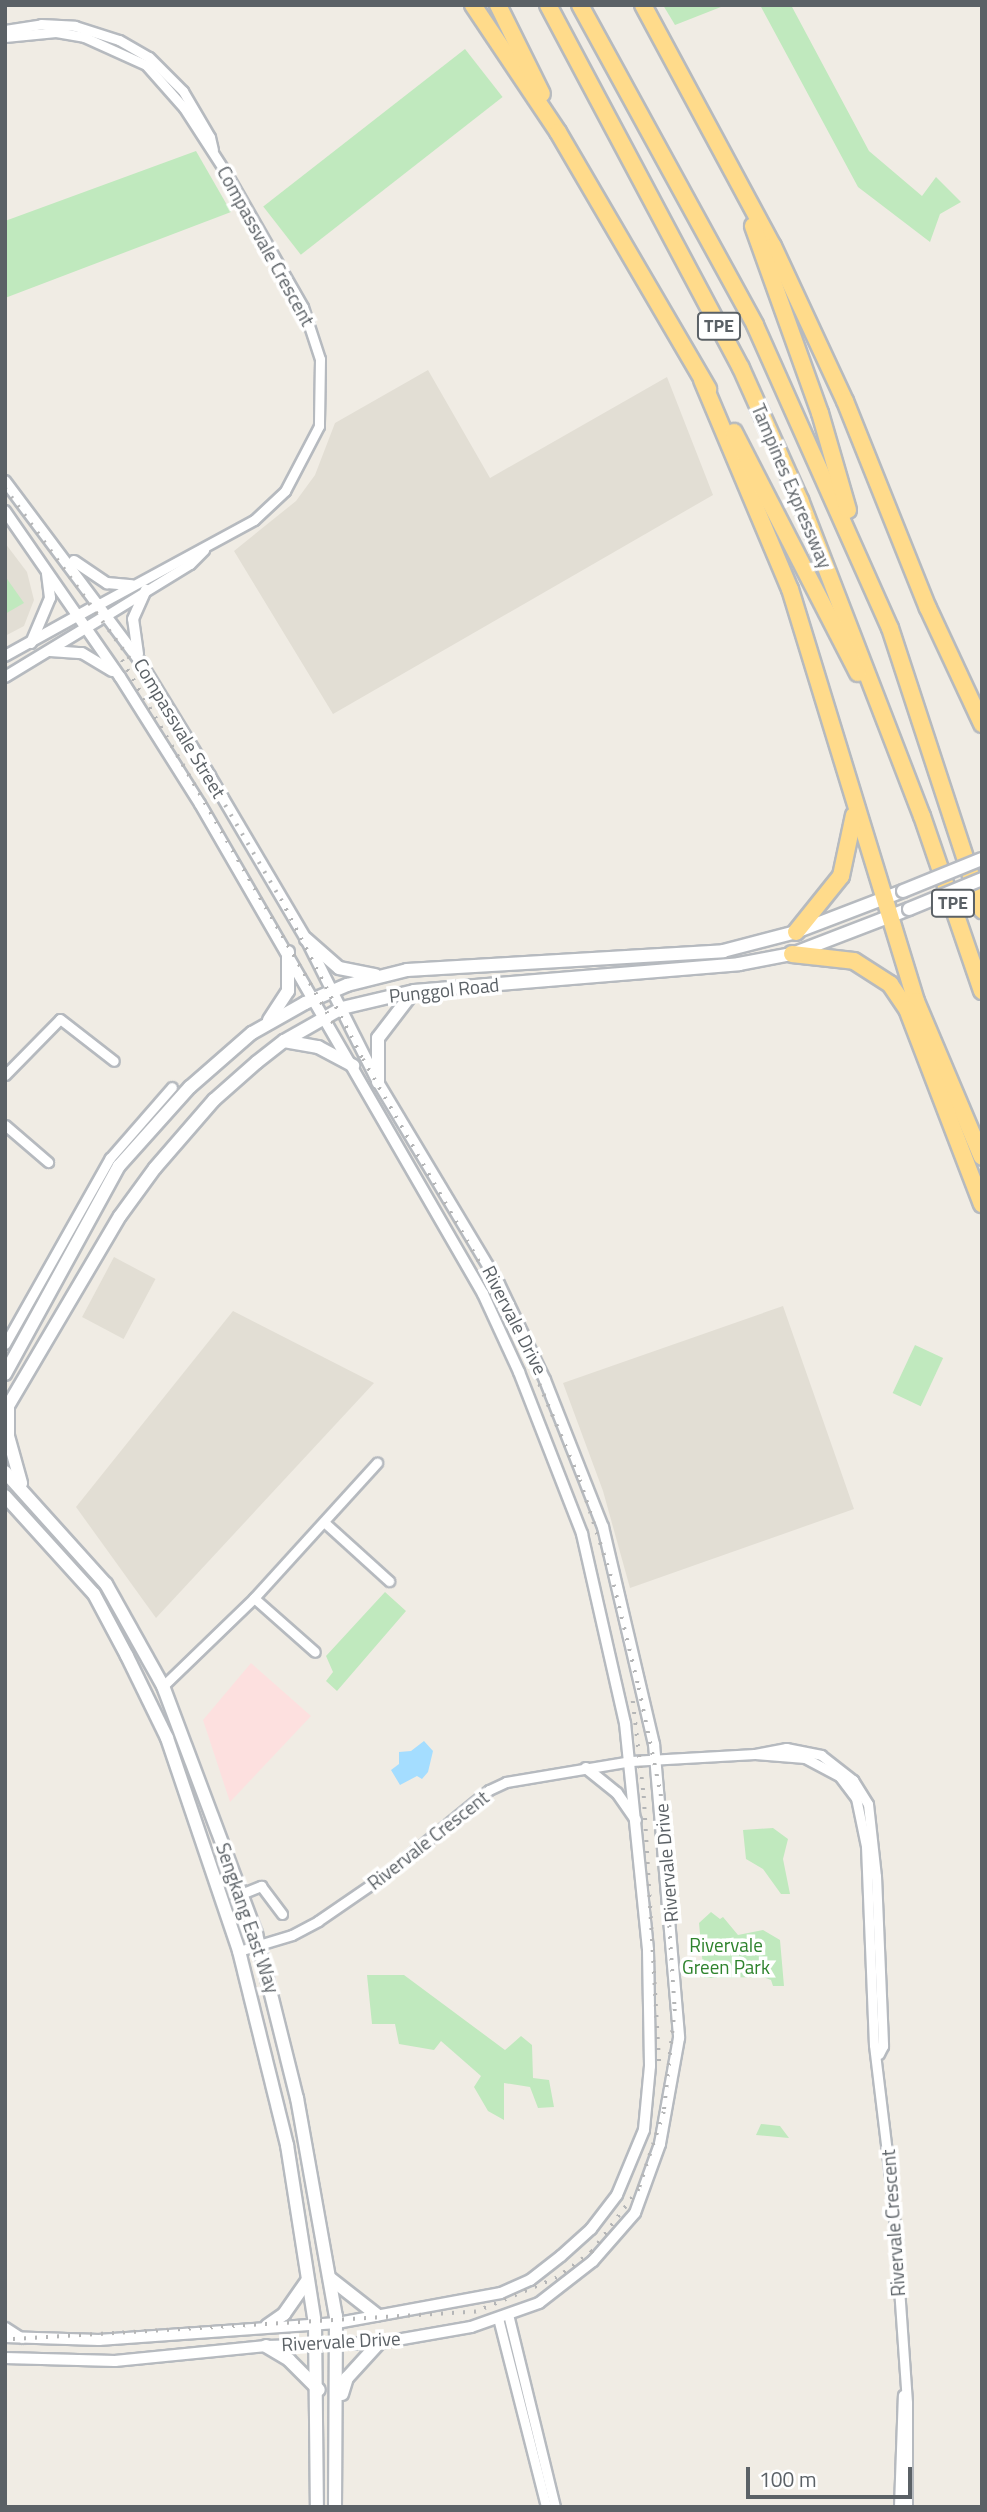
<!DOCTYPE html>
<html>
<head>
<meta charset="utf-8">
<style>
  body { margin:0 }
  #map { position:relative; width:987px; height:2512px; overflow:hidden; background:#f0ece4; font-family:"Titillium Web",sans-serif }
  div>[style] { position:absolute }
  [style*='--x'] { left:calc(var(--x)*1px); top:calc(var(--y)*1px); width:calc(var(--w)*1px); rotate:calc(var(--a)*1deg) }
  .education>* { inset:0; background:#e2ded4; transform-origin:0 0 }
  .medical>* { inset:0; background:#fde0df }
  .green>* { inset:0; background:#c0e9be; transform-origin:0 0 }
  .water>* { inset:0; background:#a4ddff }
  .roads { filter:drop-shadow(2px 0 #b6babf) drop-shadow(-2px 0 #b6babf) drop-shadow(0 2px #b6babf) drop-shadow(0 -2px #b6babf) }
  .minor>* { height:9px; margin:-4.5px; padding:0 4.5px; transform-origin:4.5px; border-radius:4.5px; background:#fff }
  .tertiary>* { height:10px; margin:-5px; padding:0 5px; transform-origin:5px; border-radius:5px; background:#fff }
  .secondary>* { height:12px; margin:-6px; padding:0 6px; transform-origin:6px; border-radius:6px; background:#fff }
  .motorway>* { height:16px; margin:-8px; padding:0 8px; transform-origin:8px; border-radius:8px; background:#ffdb8b }
  .rail>* { height:3.5px; margin-top:-1.75px; transform-origin:0; background:repeating-linear-gradient(90deg,#b5b6b7 0 2px,transparent 0 11px) }
  .bridges { filter:drop-shadow(2px 0 #b7bbc1) drop-shadow(-2px 0 #b7bbc1) drop-shadow(0 2px #b7bbc1) drop-shadow(0 -2px #b7bbc1) }
  .secondary-bridge>* { height:12px; margin:-6px; padding:0 6px; transform-origin:6px; border-radius:6px; background:#fff }
  span { translate:-50% -50%; white-space:nowrap; text-align:center; line-height:1.15; -webkit-text-stroke:7px #fff; paint-order:stroke }
  .shield-label span { padding:2px 5px; background:#fff; border:2px solid; border-radius:5px; -webkit-text-stroke-width:0 }
  .shield-label { font-size:18px; color:#5b6166; font-weight:700 }
  .street-label { font-size:19px; color:#5b6166 }
  .park-label { font-size:19px; color:#2e832d }
  .frame { position:absolute; inset:0; border:7px solid #5b6166; pointer-events:none }
  .scale { position:absolute; left:746px; top:2467px; width:166px; height:32px; box-sizing:border-box; border:4px solid #5b6166; border-top:0; padding-left:9px; font-size:21px; line-height:24px; white-space:nowrap; color:#5b6166; -webkit-text-stroke:5px #fff; paint-order:stroke }
</style>
</head>
<body>
<div id="map">
  <div class="education">
    <i style="clip-path:polygon(428px 370px,490px 478px,667px 377px,713px 495px,333px 714px,234px 551px,296px 501px,315px 475px,335px 423px)"></i>
    <i style="clip-path:polygon(5px 543px,27px 572px,34px 600px,24px 626px,5px 636px)"></i>
    <i style="left:114px;top:1257px;width:47px;height:68px;rotate:28deg"></i>
    <i style="clip-path:polygon(783px 1306px,854px 1509px,630px 1588px,603px 1491px,563px 1383px)"></i>
    <i style="clip-path:polygon(233px 1311px,374px 1383px,156px 1618px,76px 1507px)"></i>
  </div>
  <div class="medical">
    <i style="clip-path:polygon(251px 1663px,311px 1716px,230px 1802px,203px 1720px)"></i>
  </div>
  <div class="green">
    <i style="clip-path:polygon(663px 5px,726px 5px,675px 25px)"></i>
    <i style="clip-path:polygon(760px 5px,791px 5px,869px 151px,922px 196px,936px 177px,961px 202px,940px 214px,930px 242px,858px 187px)"></i>
    <i style="left:465px;top:49px;width:61px;height:256px;rotate:52deg"></i>
    <i style="clip-path:polygon(196px 151px,231px 212px,5px 298px,5px 221px)"></i>
    <i style="clip-path:polygon(5px 576px,24px 603px,5px 614px)"></i>
    <i style="left:915px;top:1345px;width:31px;height:53px;rotate:25deg"></i>
    <i style="clip-path:polygon(385px 1592px,406px 1611px,337px 1691px,326px 1681px,333px 1672px,326px 1656px)"></i>
    <i style="clip-path:polygon(773px 1828px,788px 1839px,783px 1859px,790px 1894px,781px 1894px,763px 1869px,746px 1859px,743px 1830px)"></i>
    <i style="clip-path:polygon(711px 1912px,720px 1919px,723px 1917px,738px 1935px,763px 1930px,780px 1940px,784px 1986px,773px 1986px,771px 1980px,763px 1977px,704px 1978px,699px 1923px)"></i>
    <i style="clip-path:polygon(367px 1975px,404px 1975px,505px 2050px,521px 2036px,532px 2045px,533px 2078px,549px 2080px,554px 2107px,538px 2108px,530px 2087px,504px 2083px,504px 2120px,488px 2111px,474px 2087px,481px 2076px,441px 2041px,434px 2050px,399px 2044px,395px 2024px,372px 2024px)"></i>
    <i style="clip-path:polygon(761px 2124px,780px 2126px,789px 2138px,756px 2135px)"></i>
  </div>
  <div class="water">
    <i style="clip-path:polygon(424px 1741px,433px 1751px,428px 1772px,422px 1779px,417px 1776px,400px 1785px,391px 1770px,399px 1764px,399px 1752px,411px 1751px)"></i>
  </div>
  <div class="roads">
    <div class="minor">
      <i style="--x:5;--y:30;--w:36;--a:-9"></i>
      <i style="--x:41;--y:24;--w:34;--a:3"></i>
      <i style="--x:75;--y:26;--w:46;--a:17.7"></i>
      <i style="--x:119;--y:40;--w:34;--a:30"></i>
      <i style="--x:149;--y:57;--w:48;--a:45"></i>
      <i style="--x:183;--y:91;--w:53;--a:59.6"></i>
      <i style="--x:210;--y:137;--w:13;--a:77"></i>
      <i style="--x:5;--y:37;--w:51;--a:-5.6"></i>
      <i style="--x:56;--y:32;--w:28;--a:10"></i>
      <i style="--x:84;--y:37;--w:68;--a:24.3"></i>
      <i style="--x:146;--y:65;--w:57;--a:48.5"></i>
      <i style="--x:184;--y:108;--w:81;--a:57.1"></i>
      <i style="--x:228;--y:176;--w:151;--a:60.2"></i>
      <i style="--x:303;--y:307;--w:55;--a:71.9"></i>
      <i style="--x:320;--y:359;--w:67;--a:90.9"></i>
      <i style="--x:319;--y:426;--w:73;--a:117.6"></i>
      <i style="--x:285;--y:491;--w:42;--a:136.9"></i>
      <i style="--x:254;--y:520;--w:176;--a:151.5"></i>
      <i style="--x:107;--y:615;--w:97;--a:-31.6"></i>
      <i style="--x:190;--y:564;--w:20;--a:-45"></i>
      <i style="--x:5;--y:1075;--w:78;--a:-45.5"></i>
      <i style="--x:60;--y:1019;--w:68;--a:37.9"></i>
      <i style="--x:5;--y:1125;--w:57;--a:40.7"></i>
      <i style="--x:5;--y:1344;--w:214;--a:-60.6"></i>
      <i style="--x:110;--y:1158;--w:94;--a:-48.9"></i>
      <i style="--x:324;--y:1522;--w:88;--a:42.2"></i>
      <i style="--x:254;--y:1598;--w:81;--a:41.5"></i>
      <i style="--x:163;--y:1686;--w:127;--a:-44"></i>
      <i style="--x:254;--y:1598;--w:183;--a:-47.7"></i>
      <i style="--x:755;--y:1754;--w:32;--a:-11"></i>
      <i style="--x:786;--y:1748;--w:36;--a:11"></i>
      <i style="--x:821;--y:1755;--w:41;--a:38"></i>
      <i style="--x:853;--y:1780;--w:28;--a:58"></i>
      <i style="--x:868;--y:1804;--w:72;--a:83.7"></i>
      <i style="--x:876;--y:1876;--w:170;--a:87.6"></i>
      <i style="--x:883;--y:2046;--w:9;--a:117"></i>
      <i style="--x:241;--y:1894;--w:22;--a:-22"></i>
      <i style="--x:261;--y:1886;--w:35;--a:53"></i>
      <i style="--x:239;--y:1951;--w:55;--a:-16.8"></i>
      <i style="--x:292;--y:1935;--w:30;--a:-28"></i>
      <i style="--x:318;--y:1921;--w:81;--a:-34.5"></i>
      <i style="--x:385;--y:1875;--w:134;--a:-39.3"></i>
      <i style="--x:489;--y:1790;--w:19;--a:-25"></i>
      <i style="--x:506;--y:1782;--w:127;--a:-9.5"></i>
      <i style="--x:631;--y:1761;--w:124;--a:-3.2"></i>
      <i style="--x:755;--y:1754;--w:50;--a:4.6"></i>
      <i style="--x:805;--y:1758;--w:40;--a:28"></i>
      <i style="--x:840;--y:1777;--w:26;--a:53"></i>
      <i style="--x:856;--y:1798;--w:49;--a:78.2"></i>
      <i style="--x:866;--y:1846;--w:199;--a:87.7"></i>
      <i style="--x:874;--y:2045;--w:158;--a:83.1"></i>
      <i style="--x:893;--y:2202;--w:201;--a:86"></i>
      <i style="--x:907;--y:2403;--w:104;--a:90"></i>
      <i style="--x:508;--y:2314;--w:199;--a:76.3"></i>
      <i style="--x:498;--y:2318;--w:195;--a:75.7"></i>
      <i style="--x:5;--y:2327;--w:20;--a:33"></i>
      <i style="--x:899;--y:2507;--w:112;--a:-88"></i>
    </div>
    <div class="tertiary">
      <i style="--x:5;--y:481;--w:224;--a:53.2"></i>
      <i style="--x:139;--y:660;--w:136;--a:58.5"></i>
      <i style="--x:210;--y:776;--w:189;--a:59.5"></i>
      <i style="--x:306;--y:939;--w:160;--a:63.3"></i>
      <i style="--x:378;--y:1082;--w:235;--a:59.1"></i>
      <i style="--x:499;--y:1284;--w:106;--a:64.4"></i>
      <i style="--x:545;--y:1380;--w:158;--a:68.5"></i>
      <i style="--x:603;--y:1527;--w:223;--a:76.8"></i>
      <i style="--x:654;--y:1744;--w:295;--a:85.1"></i>
      <i style="--x:679;--y:2038;--w:108;--a:100.2"></i>
      <i style="--x:660;--y:2144;--w:73;--a:109.9"></i>
      <i style="--x:635;--y:2213;--w:64;--a:131.2"></i>
      <i style="--x:593;--y:2261;--w:68;--a:142.1"></i>
      <i style="--x:539;--y:2303;--w:72;--a:160.6"></i>
      <i style="--x:471;--y:2327;--w:93;--a:170.1"></i>
      <i style="--x:379;--y:2343;--w:113;--a:178.5"></i>
      <i style="--x:266;--y:2346;--w:152;--a:174.3"></i>
      <i style="--x:115;--y:2361;--w:110;--a:-178.4"></i>
      <i style="--x:5;--y:511;--w:202;--a:55.3"></i>
      <i style="--x:120;--y:677;--w:150;--a:57.8"></i>
      <i style="--x:200;--y:804;--w:566;--a:59.99"></i>
      <i style="--x:483;--y:1294;--w:86;--a:65.2"></i>
      <i style="--x:519;--y:1372;--w:174;--a:68.7"></i>
      <i style="--x:582;--y:1534;--w:194;--a:77.2"></i>
      <i style="--x:625;--y:1723;--w:228;--a:84.2"></i>
      <i style="--x:648;--y:1950;--w:116;--a:89"></i>
      <i style="--x:650;--y:2066;--w:64;--a:95.4"></i>
      <i style="--x:644;--y:2130;--w:70;--a:112.6"></i>
      <i style="--x:617;--y:2195;--w:43;--a:127.4"></i>
      <i style="--x:591;--y:2229;--w:40;--a:138"></i>
      <i style="--x:561;--y:2256;--w:39;--a:142"></i>
      <i style="--x:530;--y:2280;--w:32;--a:156"></i>
      <i style="--x:501;--y:2293;--w:167;--a:169.6"></i>
      <i style="--x:337;--y:2323;--w:239;--a:175.9"></i>
      <i style="--x:99;--y:2340;--w:94;--a:-178.2"></i>
      <i style="--x:74;--y:561;--w:40;--a:34"></i>
      <i style="--x:107;--y:583;--w:25;--a:5"></i>
      <i style="--x:31;--y:643;--w:49;--a:-67.1"></i>
      <i style="--x:50;--y:598;--w:25;--a:-97"></i>
      <i style="--x:50;--y:651;--w:32;--a:4"></i>
      <i style="--x:82;--y:653;--w:35;--a:31"></i>
      <i style="--x:138;--y:654;--w:35;--a:-98"></i>
      <i style="--x:133;--y:619;--w:32;--a:-66"></i>
      <i style="--x:5;--y:656;--w:107;--a:-29"></i>
      <i style="--x:5;--y:677;--w:119;--a:-31.3"></i>
      <i style="--x:586;--y:1768;--w:40;--a:39"></i>
      <i style="--x:617;--y:1793;--w:33;--a:55"></i>
    </div>
    <div class="secondary">
      <i style="--x:306;--y:939;--w:44;--a:41.3"></i>
      <i style="--x:339;--y:968;--w:37;--a:11"></i>
      <i style="--x:269;--y:1020;--w:35;--a:-57"></i>
      <i style="--x:288;--y:991;--w:39;--a:-90"></i>
      <i style="--x:284;--y:1041;--w:35;--a:10"></i>
      <i style="--x:318;--y:1047;--w:40;--a:28"></i>
      <i style="--x:378;--y:1082;--w:44;--a:-90"></i>
      <i style="--x:378;--y:1038;--w:59;--a:-52.5"></i>
      <i style="--x:5;--y:1374;--w:237;--a:-61.3"></i>
      <i style="--x:119;--y:1166;--w:106;--a:-48.1"></i>
      <i style="--x:190;--y:1087;--w:82;--a:-41.1"></i>
      <i style="--x:252;--y:1033;--w:61;--a:-29.5"></i>
      <i style="--x:305;--y:1003;--w:46;--a:-23.2"></i>
      <i style="--x:347;--y:985;--w:62;--a:-14"></i>
      <i style="--x:407;--y:970;--w:317;--a:-3.4"></i>
      <i style="--x:723;--y:951;--w:75;--a:-14.6"></i>
      <i style="--x:796;--y:932;--w:115;--a:-21"></i>
      <i style="--x:8;--y:1405;--w:31;--a:90"></i>
      <i style="--x:8;--y:1436;--w:49;--a:74.5"></i>
      <i style="--x:5;--y:1411;--w:226;--a:-59.5"></i>
      <i style="--x:120;--y:1216;--w:59;--a:-53.9"></i>
      <i style="--x:155;--y:1168;--w:90;--a:-49.1"></i>
      <i style="--x:214;--y:1100;--w:57;--a:-41.5"></i>
      <i style="--x:257;--y:1062;--w:34;--a:-38"></i>
      <i style="--x:284;--y:1041;--w:67;--a:-29.6"></i>
      <i style="--x:342;--y:1008;--w:74;--a:-13.3"></i>
      <i style="--x:414;--y:991;--w:326;--a:-4.7"></i>
      <i style="--x:739;--y:964;--w:54;--a:-10.7"></i>
      <i style="--x:792;--y:954;--w:125;--a:-21"></i>
      <i style="--x:5;--y:1472;--w:151;--a:48"></i>
      <i style="--x:106;--y:1584;--w:117;--a:60.8"></i>
      <i style="--x:163;--y:1686;--w:265;--a:69.4"></i>
      <i style="--x:256;--y:1934;--w:169;--a:76"></i>
      <i style="--x:297;--y:2098;--w:221;--a:79.9"></i>
      <i style="--x:336;--y:2316;--w:191;--a:90.3"></i>
      <i style="--x:5;--y:1496;--w:132;--a:47.8"></i>
      <i style="--x:94;--y:1594;--w:70;--a:62"></i>
      <i style="--x:127;--y:1656;--w:91;--a:64"></i>
      <i style="--x:167;--y:1738;--w:225;--a:71.3"></i>
      <i style="--x:239;--y:1951;--w:200;--a:76.1"></i>
      <i style="--x:287;--y:2145;--w:181;--a:81.1"></i>
      <i style="--x:315;--y:2324;--w:183;--a:89.4"></i>
      <i style="--x:331;--y:2279;--w:58;--a:38"></i>
      <i style="--x:267;--y:2326;--w:21;--a:-35"></i>
      <i style="--x:284;--y:2314;--w:40;--a:-55.1"></i>
      <i style="--x:266;--y:2346;--w:27;--a:31"></i>
      <i style="--x:289;--y:2360;--w:42;--a:45"></i>
      <i style="--x:342;--y:2394;--w:17;--a:-73"></i>
      <i style="--x:347;--y:2378;--w:47;--a:-47.6"></i>
    </div>
    <div class="motorway">
      <i style="--x:473;--y:5;--w:153;--a:56.2"></i>
      <i style="--x:558;--y:132;--w:298;--a:59.7"></i>
      <i style="--x:498;--y:5;--w:99;--a:63.7"></i>
      <i style="--x:548;--y:5;--w:411;--a:62"></i>
      <i style="--x:741;--y:368;--w:145;--a:65.9"></i>
      <i style="--x:800;--y:500;--w:339;--a:68.9"></i>
      <i style="--x:922;--y:816;--w:185;--a:71.1"></i>
      <i style="--x:580;--y:5;--w:365;--a:61.3"></i>
      <i style="--x:755;--y:325;--w:332;--a:66"></i>
      <i style="--x:890;--y:628;--w:297;--a:71.9"></i>
      <i style="--x:643;--y:5;--w:274;--a:61.7"></i>
      <i style="--x:773;--y:246;--w:171;--a:65.1"></i>
      <i style="--x:845;--y:401;--w:223;--a:68.2"></i>
      <i style="--x:928;--y:608;--w:128;--a:65"></i>
      <i style="--x:753;--y:226;--w:199;--a:70.3"></i>
      <i style="--x:820;--y:413;--w:101;--a:73.9"></i>
      <i style="--x:702;--y:380;--w:227;--a:67.2"></i>
      <i style="--x:790;--y:589;--w:431;--a:73"></i>
      <i style="--x:916;--y:1001;--w:169;--a:67.1"></i>
      <i style="--x:734;--y:432;--w:271;--a:62.8"></i>
      <i style="--x:796;--y:932;--w:72;--a:-51.2"></i>
      <i style="--x:841;--y:876;--w:62;--a:-78"></i>
      <i style="--x:792;--y:954;--w:62;--a:6.4"></i>
      <i style="--x:854;--y:961;--w:43;--a:32.6"></i>
      <i style="--x:890;--y:984;--w:30;--a:56"></i>
      <i style="--x:907;--y:1009;--w:209;--a:69"></i>
    </div>
  </div>
  <div class="rail">
    <i style="--x:5;--y:488;--w:288;--a:53.8"></i>
    <i style="--x:175;--y:720;--w:208;--a:59.4"></i>
    <i style="--x:281;--y:899;--w:180;--a:62.9"></i>
    <i style="--x:363;--y:1059;--w:286;--a:60.2"></i>
    <i style="--x:505;--y:1307;--w:63;--a:65.5"></i>
    <i style="--x:531;--y:1364;--w:126;--a:67.1"></i>
    <i style="--x:580;--y:1480;--w:110;--a:72.1"></i>
    <i style="--x:614;--y:1585;--w:106;--a:76.4"></i>
    <i style="--x:639;--y:1688;--w:108;--a:78.3"></i>
    <i style="--x:661;--y:1794;--w:215;--a:86.3"></i>
    <i style="--x:675;--y:2009;--w:104;--a:96.1"></i>
    <i style="--x:664;--y:2112;--w:81;--a:108"></i>
    <i style="--x:639;--y:2189;--w:79;--a:126.7"></i>
    <i style="--x:592;--y:2252;--w:44;--a:143.4"></i>
    <i style="--x:557;--y:2278;--w:88;--a:157.2"></i>
    <i style="--x:476;--y:2312;--w:472;--a:176.6"></i>
    <i style="--x:122;--y:660;--w:427;--a:59.8"></i>
    <i style="--x:633;--y:1701;--w:96;--a:83.4"></i>
    <i style="--x:644;--y:1796;--w:274;--a:86.7"></i>
  </div>
  <div class="bridges">
    <div class="secondary-bridge">
      <i style="--x:903;--y:891;--w:85;--a:-22.1"></i>
      <i style="--x:909;--y:909;--w:79;--a:-22.3"></i>
    </div>
  </div>
  <div class="shield-label">
    <span style="left:719px;top:326px">TPE</span>
    <span style="left:953px;top:903px">TPE</span>
  </div>
  <div class="street-label">
    <span style="left:266px;top:246px;rotate:61deg">Compassvale Crescent</span>
    <span style="left:792px;top:486px;rotate:67deg">Tampines Expressway</span>
    <span style="left:180px;top:728px;rotate:59deg">Compassvale Street</span>
    <span style="left:444px;top:990px;rotate:-6deg">Punggol Road</span>
    <span style="left:515px;top:1320px;rotate:63deg">Rivervale Drive</span>
    <span style="left:428px;top:1840px;rotate:-38deg">Rivervale Crescent</span>
    <span style="left:666px;top:1863px;rotate:-95deg">Rivervale Drive</span>
    <span style="left:248px;top:1918px;rotate:71deg">Sengkang East Way</span>
    <span style="left:893px;top:2223px;rotate:-94deg">Rivervale Crescent</span>
    <span style="left:341px;top:2341px;rotate:-3deg">Rivervale Drive</span>
  </div>
  <div class="park-label">
    <span style="left:726px;top:1956px">Rivervale<br>Green Park</span>
  </div>
  <div class="frame"></div>
  <div class="scale">100 m</div>
</div>
</body>
</html>
